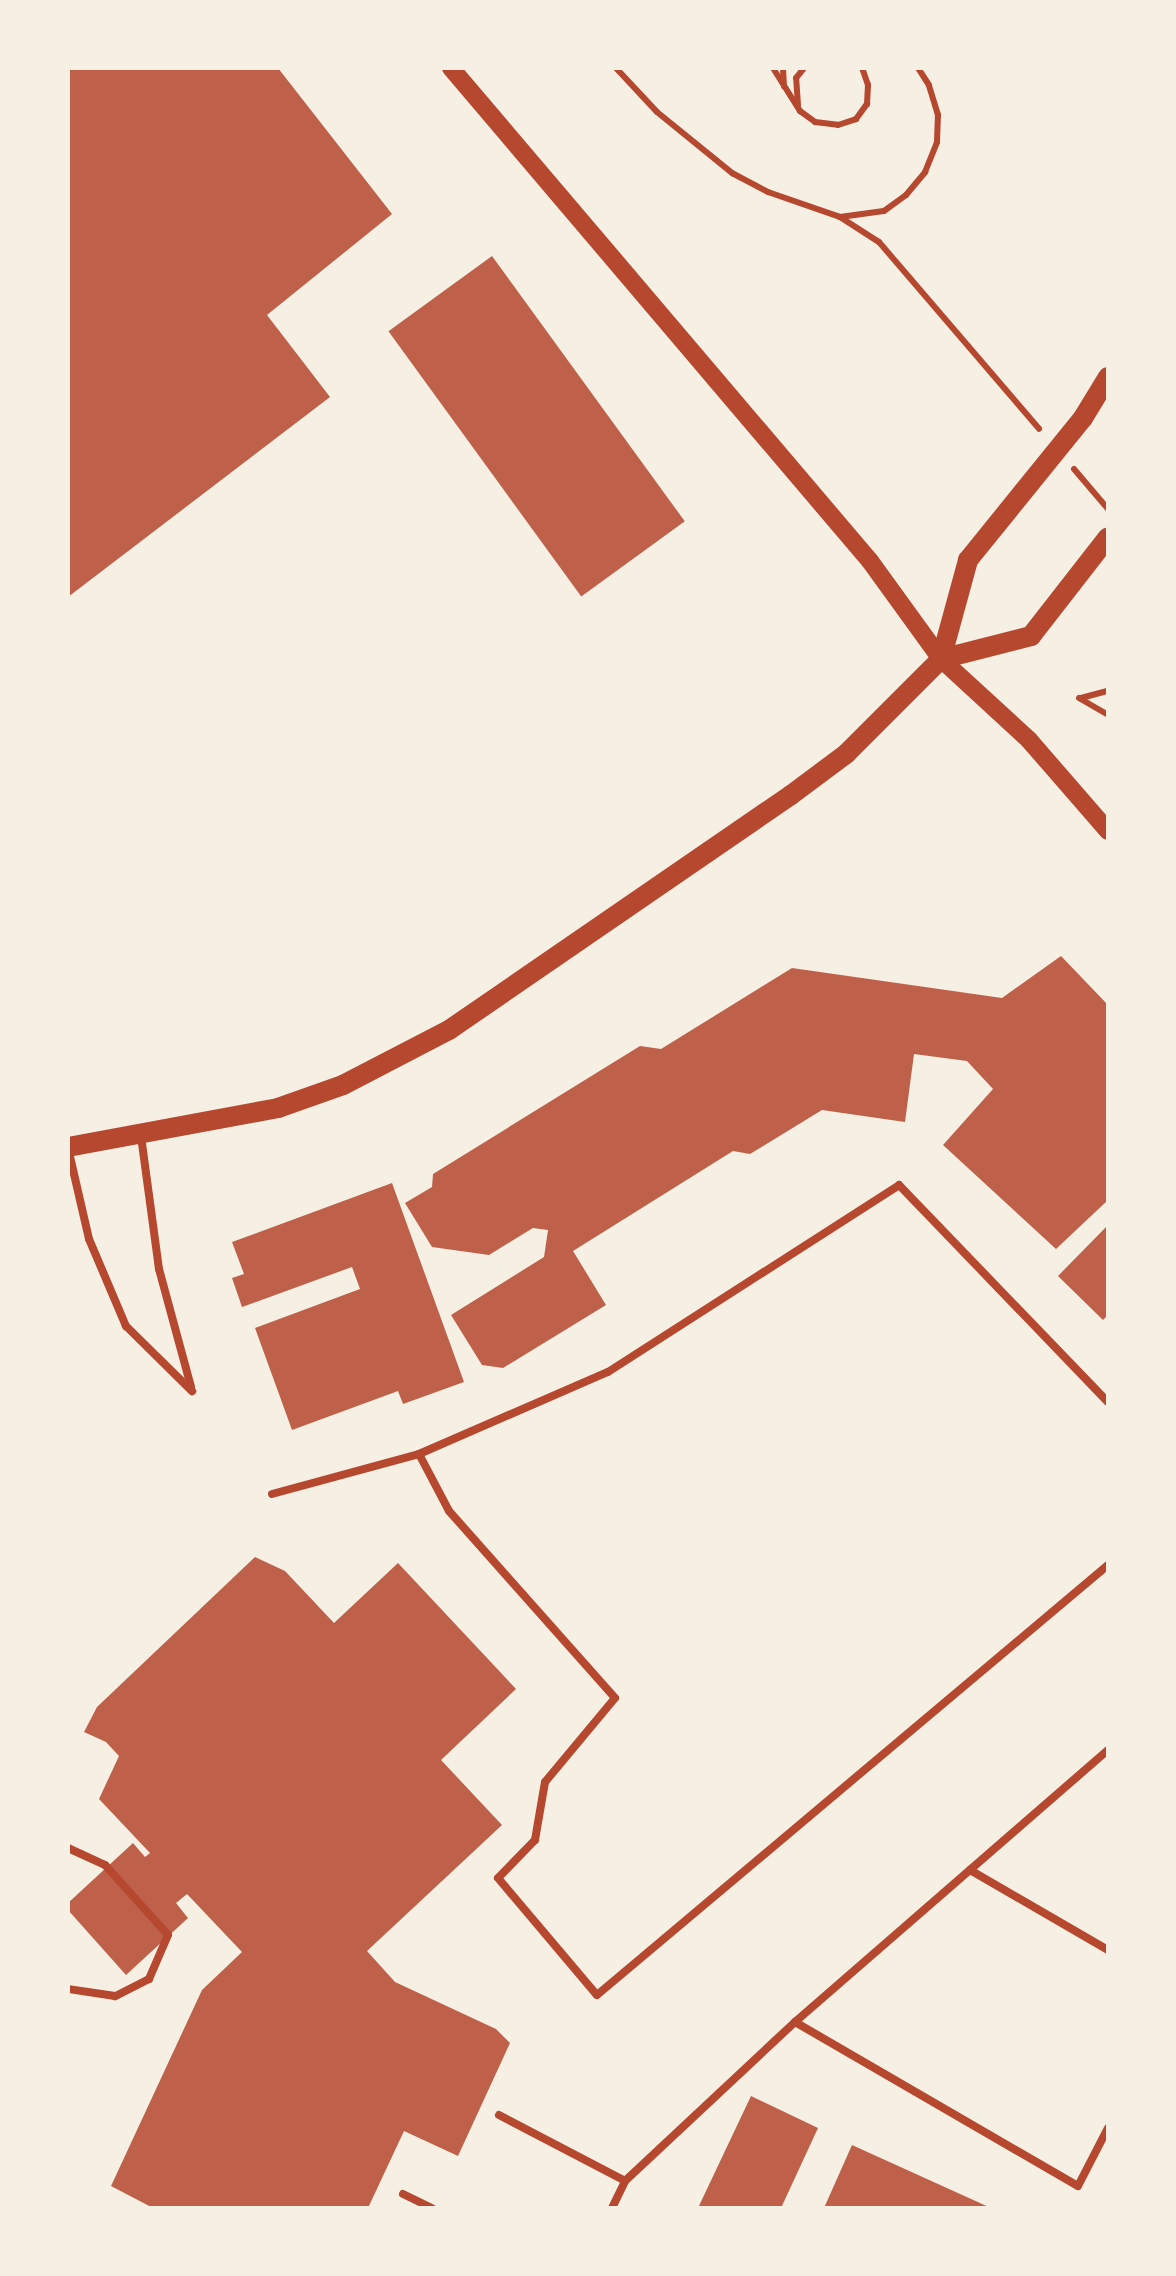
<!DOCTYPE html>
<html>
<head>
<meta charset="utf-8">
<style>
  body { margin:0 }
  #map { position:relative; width:1176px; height:2276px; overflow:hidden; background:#f6efe4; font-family:"PT Serif",serif }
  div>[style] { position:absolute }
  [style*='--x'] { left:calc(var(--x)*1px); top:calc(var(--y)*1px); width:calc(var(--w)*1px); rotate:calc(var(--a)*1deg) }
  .building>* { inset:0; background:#bf614a; transform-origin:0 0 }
  .path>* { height:6px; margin:-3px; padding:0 3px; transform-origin:3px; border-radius:3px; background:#b5482f }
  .service>* { height:8px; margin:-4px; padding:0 4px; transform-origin:4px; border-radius:4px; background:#b5482f }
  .tertiary>* { height:18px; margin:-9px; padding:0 9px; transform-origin:9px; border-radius:9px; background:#b5482f }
  .secondary>* { height:20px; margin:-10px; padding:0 10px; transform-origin:10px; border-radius:10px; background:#b5482f }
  span { translate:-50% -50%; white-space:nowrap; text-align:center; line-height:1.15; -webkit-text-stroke:10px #f6efe4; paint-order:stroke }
  .frame { position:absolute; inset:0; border:70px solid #f6efe4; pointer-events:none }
</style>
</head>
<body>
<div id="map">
  <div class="building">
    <i style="clip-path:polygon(68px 68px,278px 68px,392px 214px,267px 315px,330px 397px,68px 597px)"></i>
    <i style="left:492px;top:256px;width:328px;height:128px;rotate:54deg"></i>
    <i style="clip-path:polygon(1061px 956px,1108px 1005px,1108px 1200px,1056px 1249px,943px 1145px,993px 1089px,967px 1061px,914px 1054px,905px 1122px,822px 1110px,750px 1154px,733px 1151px,573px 1251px,606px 1305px,503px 1368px,482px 1365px,451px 1315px,544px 1257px,548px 1230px,533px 1228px,489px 1255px,432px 1247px,405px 1203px,432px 1187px,433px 1174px,640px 1046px,661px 1049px,792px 968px,1002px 998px)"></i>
    <i style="clip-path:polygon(392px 1183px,464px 1382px,403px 1404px,398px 1391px,292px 1430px,255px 1328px,360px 1289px,352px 1267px,242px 1307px,232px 1278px,244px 1274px,232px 1242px)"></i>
    <i style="clip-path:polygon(1108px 1225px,1108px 1315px,1103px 1320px,1058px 1276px)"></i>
    <i style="clip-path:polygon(255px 1557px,285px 1571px,334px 1623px,398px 1563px,516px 1689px,441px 1760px,502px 1825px,367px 1951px,395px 1982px,496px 2029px,510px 2043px,458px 2156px,404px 2131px,368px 2208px,153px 2208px,111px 2186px,202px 1990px,242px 1952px,187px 1894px,176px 1903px,188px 1918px,126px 1975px,68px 1910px,68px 1903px,133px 1843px,145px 1857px,150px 1853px,99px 1799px,119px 1756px,106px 1742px,84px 1732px,97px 1707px)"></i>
    <i style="clip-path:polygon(751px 2096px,818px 2128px,781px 2208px,698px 2208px)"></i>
    <i style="clip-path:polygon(852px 2145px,991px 2208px,824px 2208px)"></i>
  </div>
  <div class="path">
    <i style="--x:616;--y:68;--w:60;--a:47"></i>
    <i style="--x:657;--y:112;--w:97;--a:39.1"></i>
    <i style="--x:732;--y:173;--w:41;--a:27.8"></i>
    <i style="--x:768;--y:192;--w:76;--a:19.1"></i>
    <i style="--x:840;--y:217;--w:44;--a:-7.8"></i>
    <i style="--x:884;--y:211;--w:27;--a:-36"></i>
    <i style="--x:906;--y:195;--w:30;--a:-50"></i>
    <i style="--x:925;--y:172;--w:32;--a:-68"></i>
    <i style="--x:937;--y:142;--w:27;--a:-88"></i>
    <i style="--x:938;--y:115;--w:31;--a:-107"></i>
    <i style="--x:929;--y:85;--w:20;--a:-123"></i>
    <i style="--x:773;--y:68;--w:51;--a:57.9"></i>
    <i style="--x:800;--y:111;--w:19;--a:36"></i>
    <i style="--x:815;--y:122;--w:23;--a:7"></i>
    <i style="--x:838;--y:125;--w:19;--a:-18"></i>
    <i style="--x:856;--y:119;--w:19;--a:-54"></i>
    <i style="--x:867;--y:104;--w:19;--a:-87"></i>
    <i style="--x:868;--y:85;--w:18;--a:-109"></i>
    <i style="--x:783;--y:68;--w:18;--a:87"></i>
    <i style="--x:798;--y:105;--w:27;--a:-94"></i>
    <i style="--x:796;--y:78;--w:13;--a:-51"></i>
    <i style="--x:840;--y:217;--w:46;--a:32.7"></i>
    <i style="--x:879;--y:242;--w:246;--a:49.4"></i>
    <i style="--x:1074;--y:469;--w:52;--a:49.6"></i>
    <i style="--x:1079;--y:698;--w:34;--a:30"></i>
    <i style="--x:1081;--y:698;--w:28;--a:-15"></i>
  </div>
  <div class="service">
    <i style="--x:141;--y:1136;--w:134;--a:82.3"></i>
    <i style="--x:159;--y:1269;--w:122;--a:74.8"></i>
    <i style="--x:68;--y:1148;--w:93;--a:77"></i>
    <i style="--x:89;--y:1239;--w:95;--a:67"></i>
    <i style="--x:126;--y:1326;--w:93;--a:44.6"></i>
    <i style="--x:419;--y:1454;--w:64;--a:62.2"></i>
    <i style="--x:449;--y:1511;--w:250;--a:48.4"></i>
    <i style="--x:615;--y:1698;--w:109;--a:129.8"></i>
    <i style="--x:545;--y:1782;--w:59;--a:99.8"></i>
    <i style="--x:535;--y:1840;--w:53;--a:134.2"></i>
    <i style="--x:498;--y:1878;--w:153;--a:49.8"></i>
    <i style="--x:597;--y:1995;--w:668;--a:-40.08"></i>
    <i style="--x:272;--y:1494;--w:152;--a:-15.2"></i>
    <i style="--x:419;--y:1454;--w:206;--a:-23.5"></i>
    <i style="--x:608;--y:1372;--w:346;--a:-32.7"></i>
    <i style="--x:899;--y:1185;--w:301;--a:46.1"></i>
    <i style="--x:68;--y:1848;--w:41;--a:24.7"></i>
    <i style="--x:105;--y:1865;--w:94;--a:48"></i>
    <i style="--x:168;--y:1935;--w:48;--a:113.4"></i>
    <i style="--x:149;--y:1979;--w:38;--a:153"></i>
    <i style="--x:115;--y:1996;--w:48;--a:-171.5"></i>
    <i style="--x:970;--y:1870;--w:160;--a:30.1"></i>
    <i style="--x:795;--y:2022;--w:327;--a:30.1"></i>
    <i style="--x:1078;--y:2186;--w:65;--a:-62.7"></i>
    <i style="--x:499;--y:2115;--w:142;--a:27.6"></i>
    <i style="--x:403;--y:2194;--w:32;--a:26"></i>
    <i style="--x:612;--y:2208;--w:30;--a:-64"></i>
    <i style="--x:625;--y:2181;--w:233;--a:-43.1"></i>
    <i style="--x:795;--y:2022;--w:415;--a:-41"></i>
  </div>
  <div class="tertiary">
    <i style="--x:451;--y:68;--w:647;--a:49.64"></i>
    <i style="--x:870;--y:561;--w:121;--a:54.1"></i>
    <i style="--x:941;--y:659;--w:120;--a:42.6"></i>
    <i style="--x:1029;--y:740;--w:121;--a:49"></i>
  </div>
  <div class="secondary">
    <i style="--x:941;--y:659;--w:103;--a:-74.7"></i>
    <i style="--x:968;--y:560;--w:183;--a:-51"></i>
    <i style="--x:1083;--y:418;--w:48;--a:-58.6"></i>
    <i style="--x:68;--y:1147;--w:214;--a:-10.5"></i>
    <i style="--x:278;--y:1108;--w:69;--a:-19.5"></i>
    <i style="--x:343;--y:1085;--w:119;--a:-27.4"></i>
    <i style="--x:449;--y:1030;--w:415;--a:-34.5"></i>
    <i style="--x:791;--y:795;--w:69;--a:-36.7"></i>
    <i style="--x:846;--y:754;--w:134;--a:-45"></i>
    <i style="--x:941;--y:659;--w:93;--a:-14.3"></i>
    <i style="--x:1031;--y:636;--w:125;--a:-52.1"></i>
  </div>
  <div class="frame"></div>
</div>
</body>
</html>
